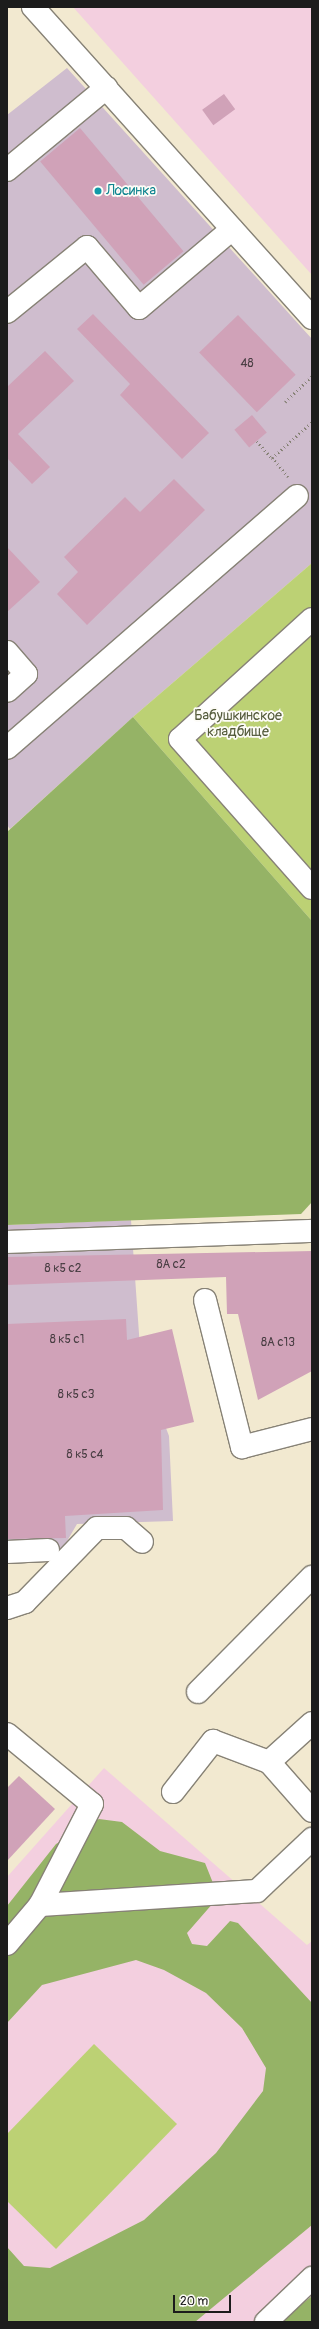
<!DOCTYPE html>
<html>
<head>
<meta charset="utf-8">
<style>
  body { margin:0 }
  #map { position:relative; width:319px; height:2329px; overflow:hidden; background:#f2e9d0; font-family:Pangolin,sans-serif }
  div>[style] { position:absolute }
  [style*='--x'] { left:calc(var(--x)*1px); top:calc(var(--y)*1px); width:calc(var(--w)*1px); rotate:calc(var(--a)*1deg) }
  .built>* { inset:0; background:#f3cfdf }
  .industrial>* { inset:0; background:#cfbdce }
  .green>* { inset:0; background:#bcd174 }
  .forest>* { inset:0; background:#95b366 }
  .building>* { inset:0; background:#d0a2b8; transform-origin:0 0 }
  .path>* { height:2.5px; margin-top:-1.25px; transform-origin:0; background:repeating-linear-gradient(90deg,#878276 0 1px,transparent 0 4px) }
  .roads { filter:drop-shadow(1px 0 #878276) drop-shadow(-1px 0 #878276) drop-shadow(0 1px #878276) drop-shadow(0 -1px #878276) }
  .minor>* { height:22px; margin:-11px; padding:0 11px; transform-origin:11px; border-radius:11px; background:#fff }
  .dots>* { width:11px; height:11px; translate:-50% -50%; box-sizing:border-box; border:2px solid #fdfcf7; border-radius:50% }
  span { translate:-50% -50%; white-space:nowrap; text-align:center; line-height:1.15; -webkit-text-stroke:3.5px #fdfcf7; paint-order:stroke }
  .number-label { font-size:12px; color:#493e43 }
  .number-label span { -webkit-text-stroke-width:0 }
  .culture-label { font-size:14px; color:#0d838f }
  .left { translate:0 -50%; text-align:left }
  .park-label { font-size:14px; color:#545b3b }
  .frame { position:absolute; inset:0; border:8px solid #1c1c1c; pointer-events:none }
  .scale { position:absolute; left:173px; top:2295px; width:58px; height:18px; box-sizing:border-box; border:2px solid #1c1c1c; border-top:0; padding-left:5px; font-size:12px; line-height:14px; white-space:nowrap; color:#1c1c1c; -webkit-text-stroke:3px #fdfcf7; paint-order:stroke }
</style>
</head>
<body>
<div id="map">
  <div class="built">
    <i style="clip-path:polygon(73px 7px,312px 7px,312px 275px)"></i>
    <i style="clip-path:polygon(104px 1768px,307px 1945px,312px 1941px,312px 2322px,7px 2322px,7px 1877px)"></i>
  </div>
  <div class="industrial">
    <i style="clip-path:polygon(67px 68px,312px 339px,312px 563px,133px 717px,10px 829px,7px 825px,7px 115px)"></i>
    <i style="clip-path:polygon(131px 1220px,141px 1362px,169px 1436px,173px 1521px,77px 1524px,56px 1560px,7px 1563px,7px 1225px)"></i>
  </div>
  <div class="green">
    <i style="clip-path:polygon(312px 563px,312px 921px,133px 717px)"></i>
    <i style="clip-path:polygon(94px 2044px,177px 2124px,56px 2249px,7px 2201px,7px 2134px)"></i>
  </div>
  <div class="forest">
    <i style="clip-path:polygon(133px 717px,312px 921px,312px 1202px,301px 1214px,7px 1225px,7px 832px)"></i>
    <i style="clip-path:polygon(99px 1819px,122px 1822px,160px 1851px,205px 1863px,215px 1888px,214px 1902px,187px 1933px,192px 1944px,207px 1946px,230px 1921px,238px 1923px,312px 2003px,312px 2225px,195px 2322px,7px 2322px,7px 2247px,24px 2266px,50px 2268px,144px 2220px,216px 2153px,263px 2091px,266px 2068px,242px 2028px,206px 1993px,164px 1970px,136px 1960px,42px 1985px,7px 2023px,7px 1906px,56px 1844px)"></i>
    <i style="clip-path:polygon(312px 2296px,312px 2322px,279px 2322px)"></i>
  </div>
  <div class="building">
    <i style="left:224px;top:94px;width:19px;height:27px;rotate:54deg"></i>
    <i style="left:80px;top:128px;width:161px;height:52px;rotate:50deg"></i>
    <i style="clip-path:polygon(93px 314px,209px 433px,182px 459px,120px 395px,130px 384px,77px 329px)"></i>
    <i style="left:238px;top:315px;width:83px;height:54px;rotate:46deg"></i>
    <i style="clip-path:polygon(45px 351px,74px 381px,18px 434px,50px 467px,32px 484px,7px 458px,7px 387px)"></i>
    <i style="left:252px;top:415px;width:23px;height:23px;rotate:50deg"></i>
    <i style="clip-path:polygon(174px 479px,205px 510px,87px 625px,57px 594px,78px 572px,64px 557px,125px 497px,140px 512px)"></i>
    <i style="clip-path:polygon(7px 547px,40px 582px,7px 612px)"></i>
    <i style="clip-path:polygon(312px 1251px,312px 1371px,258px 1400px,238px 1314px,227px 1314px,226px 1277px,7px 1285px,7px 1257px)"></i>
    <i style="clip-path:polygon(126px 1319px,127px 1340px,172px 1329px,194px 1422px,161px 1430px,163px 1510px,65px 1516px,66px 1538px,7px 1539px,7px 1324px)"></i>
    <i style="clip-path:polygon(19px 1776px,55px 1809px,7px 1861px,7px 1788px)"></i>
  </div>
  <div class="path">
    <i style="--x:285;--y:402;--w:37;--a:-44"></i>
    <i style="--x:257;--y:441;--w:23;--a:49"></i>
    <i style="--x:288;--y:477;--w:25;--a:-130"></i>
    <i style="--x:272;--y:458;--w:54;--a:-42"></i>
  </div>
  <div class="roads">
    <div class="minor">
      <i style="--x:33;--y:7;--w:418;--a:48.1"></i>
      <i style="--x:7;--y:170;--w:129;--a:-39.6"></i>
      <i style="--x:7;--y:312;--w:103;--a:-39.1"></i>
      <i style="--x:87;--y:247;--w:80;--a:49.6"></i>
      <i style="--x:139;--y:308;--w:122;--a:-40.3"></i>
      <i style="--x:312;--y:619;--w:178;--a:137.7"></i>
      <i style="--x:180;--y:739;--w:199;--a:48.5"></i>
      <i style="--x:7;--y:652;--w:29;--a:49"></i>
      <i style="--x:26;--y:674;--w:25;--a:138"></i>
      <i style="--x:7;--y:748;--w:384;--a:-41"></i>
      <i style="--x:7;--y:1242;--w:305;--a:-2.1"></i>
      <i style="--x:205;--y:1300;--w:152;--a:75.9"></i>
      <i style="--x:242;--y:1447;--w:72;--a:-14.4"></i>
      <i style="--x:7;--y:1552;--w:41;--a:-2.8"></i>
      <i style="--x:7;--y:1608;--w:19;--a:-18"></i>
      <i style="--x:25;--y:1602;--w:103;--a:-45.8"></i>
      <i style="--x:97;--y:1528;--w:29;--a:0"></i>
      <i style="--x:126;--y:1528;--w:21;--a:41"></i>
      <i style="--x:198;--y:1692;--w:162;--a:-45.3"></i>
      <i style="--x:7;--y:1734;--w:110;--a:39.5"></i>
      <i style="--x:92;--y:1804;--w:114;--a:117.2"></i>
      <i style="--x:40;--y:1905;--w:51;--a:130.2"></i>
      <i style="--x:269;--y:1762;--w:65;--a:48.7"></i>
      <i style="--x:173;--y:1792;--w:65;--a:-51.9"></i>
      <i style="--x:213;--y:1741;--w:60;--a:20.6"></i>
      <i style="--x:269;--y:1762;--w:58;--a:-42.2"></i>
      <i style="--x:40;--y:1905;--w:217;--a:-3.7"></i>
      <i style="--x:257;--y:1891;--w:76;--a:-43.4"></i>
      <i style="--x:266;--y:2322;--w:64;--a:-43.7"></i>
    </div>
  </div>
  <div class="dots">
    <i style="left:98px;top:191px;background:#0f9aa8"></i>
  </div>
  <div class="number-label">
    <span style="left:247px;top:364px">48</span>
    <span style="left:171px;top:1265px">8А с2</span>
    <span style="left:63px;top:1269px">8 к5 с2</span>
    <span style="left:67px;top:1340px">8 к5 с1</span>
    <span style="left:278px;top:1343px">8А с13</span>
    <span style="left:76px;top:1395px">8 к5 с3</span>
    <span style="left:85px;top:1455px">8 к5 с4</span>
  </div>
  <div class="culture-label">
    <span class="left" style="left:106px;top:191px">Лосинка</span>
  </div>
  <div class="park-label">
    <span style="left:238px;top:724px">Бабушкинское<br>кладбище</span>
  </div>
  <div class="frame"></div>
  <div class="scale">20 m</div>
</div>
</body>
</html>
